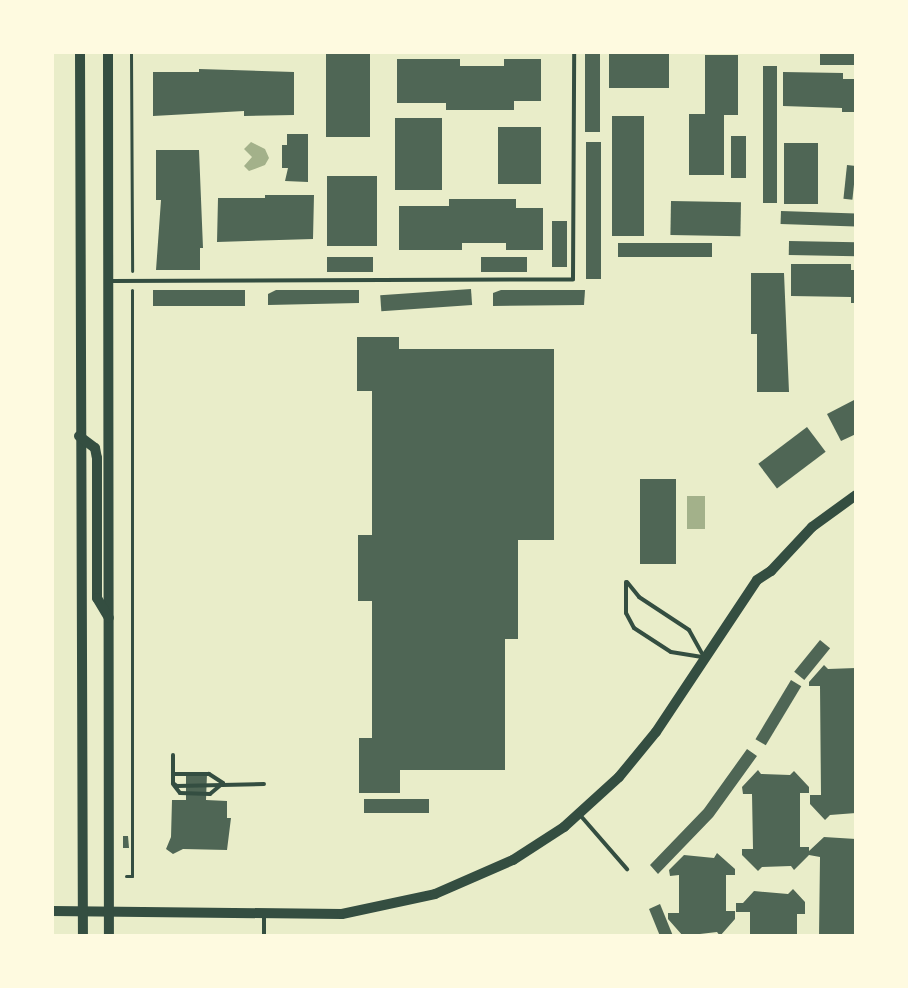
<!DOCTYPE html>
<html>
<head>
<meta charset="utf-8">
<style>
  body { margin:0 }
  #map { position:relative; width:908px; height:988px; overflow:hidden; background:#e9edc9; font-family:Inter,sans-serif }
  div>[style] { position:absolute }
  [style*='--x'] { left:calc(var(--x)*1px); top:calc(var(--y)*1px); width:calc(var(--w)*1px); rotate:calc(var(--a)*1deg) }
  .water>* { inset:0; background:#a3b18a; transform-origin:0 0 }
  .building>* { inset:0; background:#4f6655; transform-origin:0 0 }
  .path>* { height:3px; margin:-1.5px; padding:0 1.5px; transform-origin:1.5px; border-radius:1.5px; background:#344e41 }
  .service>* { height:4px; margin:-2px; padding:0 2px; transform-origin:2px; border-radius:2px; background:#344e41 }
  .tertiary>* { height:10px; margin:-5px; padding:0 5px; transform-origin:5px; border-radius:5px; background:#344e41 }
  .secondary>* { height:10px; margin:-5px; padding:0 5px; transform-origin:5px; border-radius:5px; background:#344e41 }
  span { translate:-50% -50%; white-space:nowrap; text-align:center; line-height:1.15; -webkit-text-stroke:6px #fefae0; paint-order:stroke }
  .frame { position:absolute; inset:0; border:54px solid #fefae0; pointer-events:none }
</style>
</head>
<body>
<div id="map">
  <div class="water">
    <i style="clip-path:polygon(251px 142px,265px 149px,269px 158px,265px 165px,249px 171px,244px 166px,252px 157px,244px 149px)"></i>
    <i style="left:687px;top:496px;width:18px;height:33px"></i>
  </div>
  <div class="building">
    <i style="left:326px;top:52px;width:44px;height:85px"></i>
    <i style="left:585px;top:52px;width:15px;height:80px"></i>
    <i style="left:820px;top:52px;width:36px;height:13px"></i>
    <i style="left:669px;top:54px;width:34px;height:60px;rotate:90deg"></i>
    <i style="clip-path:polygon(705px 55px,738px 55px,738px 115px,724px 115px,724px 175px,689px 175px,689px 114px,705px 114px)"></i>
    <i style="clip-path:polygon(397px 59px,460px 59px,460px 66px,504px 66px,504px 59px,541px 59px,541px 101px,514px 101px,514px 110px,446px 110px,446px 103px,397px 103px)"></i>
    <i style="left:763px;top:66px;width:14px;height:137px"></i>
    <i style="clip-path:polygon(199px 69px,294px 72px,294px 115px,244px 116px,244px 111px,153px 116px,153px 72px,199px 72px)"></i>
    <i style="clip-path:polygon(783px 72px,843px 73px,843px 79px,856px 79px,856px 112px,842px 112px,842px 108px,783px 106px)"></i>
    <i style="left:612px;top:116px;width:32px;height:120px"></i>
    <i style="left:395px;top:118px;width:47px;height:72px"></i>
    <i style="left:498px;top:127px;width:43px;height:57px"></i>
    <i style="clip-path:polygon(287px 134px,308px 134px,308px 182px,285px 181px,288px 168px,282px 168px,282px 145px,287px 145px)"></i>
    <i style="left:731px;top:136px;width:15px;height:42px"></i>
    <i style="left:586px;top:142px;width:15px;height:137px"></i>
    <i style="left:784px;top:143px;width:34px;height:61px"></i>
    <i style="clip-path:polygon(156px 150px,199px 150px,203px 248px,200px 248px,200px 270px,156px 270px,161px 200px,156px 200px)"></i>
    <i style="left:847px;top:165px;width:9px;height:34px;rotate:6deg"></i>
    <i style="left:327px;top:176px;width:50px;height:70px"></i>
    <i style="clip-path:polygon(265px 195px,314px 195px,313px 239px,217px 242px,218px 198px,265px 198px)"></i>
    <i style="clip-path:polygon(449px 199px,516px 199px,516px 208px,543px 208px,543px 250px,506px 250px,506px 243px,462px 243px,462px 250px,399px 250px,399px 206px,449px 206px)"></i>
    <i style="left:671px;top:201px;width:70px;height:34px;rotate:1deg"></i>
    <i style="left:781px;top:211px;width:75px;height:13px;rotate:2deg"></i>
    <i style="left:552px;top:221px;width:15px;height:46px"></i>
    <i style="left:789px;top:241px;width:67px;height:14px;rotate:1deg"></i>
    <i style="left:618px;top:243px;width:94px;height:14px"></i>
    <i style="left:327px;top:257px;width:46px;height:15px"></i>
    <i style="left:481px;top:257px;width:46px;height:15px"></i>
    <i style="clip-path:polygon(791px 264px,851px 264px,851px 270px,856px 270px,856px 303px,851px 303px,851px 297px,791px 296px)"></i>
    <i style="clip-path:polygon(751px 273px,784px 273px,789px 392px,757px 392px,757px 334px,751px 334px)"></i>
    <i style="left:471px;top:289px;width:16px;height:91px;rotate:86deg"></i>
    <i style="left:153px;top:290px;width:92px;height:16px"></i>
    <i style="clip-path:polygon(276px 290px,359px 290px,359px 303px,268px 305px,268px 294px)"></i>
    <i style="clip-path:polygon(501px 290px,585px 290px,584px 305px,493px 306px,493px 293px)"></i>
    <i style="clip-path:polygon(357px 337px,399px 337px,399px 349px,554px 349px,554px 540px,518px 540px,518px 639px,505px 639px,505px 770px,400px 770px,400px 793px,359px 793px,359px 738px,372px 738px,372px 601px,358px 601px,358px 535px,372px 535px,372px 391px,357px 391px)"></i>
    <i style="clip-path:polygon(856px 399px,856px 434px,841px 441px,827px 414px)"></i>
    <i style="left:807px;top:427px;width:31px;height:61px;rotate:53deg"></i>
    <i style="left:640px;top:479px;width:36px;height:85px"></i>
    <i style="left:820px;top:640px;width:13px;height:41px;rotate:39deg"></i>
    <i style="clip-path:polygon(824px 665px,828px 669px,856px 668px,856px 813px,830px 815px,825px 820px,810px 804px,810px 795px,821px 795px,820px 686px,809px 686px,809px 682px)"></i>
    <i style="left:791px;top:680px;width:12px;height:69px;rotate:31deg"></i>
    <i style="clip-path:polygon(747px 749px,757px 756px,713px 817px,658px 874px,650px 865px,704px 809px)"></i>
    <i style="clip-path:polygon(758px 770px,761px 774px,790px 775px,794px 771px,809px 787px,809px 793px,800px 793px,800px 847px,809px 847px,809px 851px,824px 837px,856px 839px,856px 936px,819px 936px,820px 857px,809px 855px,794px 870px,791px 866px,762px 867px,758px 871px,742px 855px,742px 849px,753px 849px,752px 794px,743px 794px,742px 787px)"></i>
    <i style="clip-path:polygon(186px 774px,207px 774px,206px 800px,227px 801px,227px 818px,231px 818px,227px 850px,183px 849px,173px 854px,166px 849px,171px 837px,172px 800px,186px 800px)"></i>
    <i style="left:364px;top:799px;width:65px;height:14px"></i>
    <i style="clip-path:polygon(123px 836px,128px 836px,129px 848px,123px 848px)"></i>
    <i style="clip-path:polygon(717px 853px,735px 869px,735px 875px,726px 875px,726px 911px,735px 911px,735px 919px,720px 936px,717px 932px,683px 936px,668px 919px,668px 913px,679px 913px,679px 875px,670px 876px,669px 870px,684px 855px,714px 858px)"></i>
    <i style="clip-path:polygon(793px 889px,805px 902px,805px 914px,797px 914px,797px 936px,750px 936px,750px 912px,736px 912px,736px 903px,743px 903px,754px 891px,788px 894px)"></i>
    <i style="clip-path:polygon(660px 904px,673px 936px,660px 936px,649px 909px)"></i>
  </div>
  <div class="path">
    <i style="--x:131;--y:52;--w:219;--a:89.7"></i>
    <i style="--x:126;--y:876;--w:6;--a:0"></i>
    <i style="--x:132;--y:876;--w:586;--a:-90"></i>
  </div>
  <div class="service">
    <i style="--x:110;--y:281;--w:463;--a:-0.2"></i>
    <i style="--x:573;--y:279;--w:227;--a:-89.7"></i>
    <i style="--x:626;--y:582;--w:31;--a:90"></i>
    <i style="--x:626;--y:613;--w:17;--a:62"></i>
    <i style="--x:634;--y:628;--w:44;--a:33"></i>
    <i style="--x:671;--y:652;--w:33;--a:9"></i>
    <i style="--x:627;--y:582;--w:19;--a:51"></i>
    <i style="--x:639;--y:597;--w:60;--a:33.4"></i>
    <i style="--x:689;--y:630;--w:31;--a:61"></i>
    <i style="--x:173;--y:755;--w:28;--a:90"></i>
    <i style="--x:173;--y:783;--w:5;--a:37"></i>
    <i style="--x:177;--y:786;--w:87;--a:-1.3"></i>
    <i style="--x:173;--y:784;--w:11;--a:52"></i>
    <i style="--x:180;--y:793;--w:30;--a:2"></i>
    <i style="--x:210;--y:794;--w:17;--a:-40"></i>
    <i style="--x:223;--y:783;--w:17;--a:-147"></i>
    <i style="--x:209;--y:774;--w:36;--a:180"></i>
    <i style="--x:580;--y:815;--w:72;--a:49"></i>
    <i style="--x:264;--y:916;--w:20;--a:90"></i>
  </div>
  <div class="tertiary">
    <i style="--x:52;--y:911;--w:290;--a:0.6"></i>
    <i style="--x:342;--y:914;--w:95;--a:-12.1"></i>
    <i style="--x:435;--y:894;--w:85;--a:-23.6"></i>
    <i style="--x:513;--y:860;--w:61;--a:-32.9"></i>
    <i style="--x:564;--y:827;--w:74;--a:-42.3"></i>
    <i style="--x:619;--y:777;--w:58;--a:-50.6"></i>
    <i style="--x:656;--y:732;--w:182;--a:-56.4"></i>
    <i style="--x:757;--y:580;--w:17;--a:-33"></i>
    <i style="--x:771;--y:571;--w:60;--a:-47"></i>
    <i style="--x:812;--y:527;--w:54;--a:-36"></i>
  </div>
  <div class="secondary">
    <i style="--x:80;--y:52;--w:884;--a:89.81"></i>
    <i style="--x:108;--y:52;--w:884;--a:89.94"></i>
    <i style="--x:79;--y:436;--w:20;--a:37"></i>
    <i style="--x:95;--y:448;--w:10;--a:79"></i>
    <i style="--x:97;--y:458;--w:140;--a:90"></i>
    <i style="--x:97;--y:598;--w:23;--a:59"></i>
  </div>
  <div class="frame"></div>
</div>
</body>
</html>
